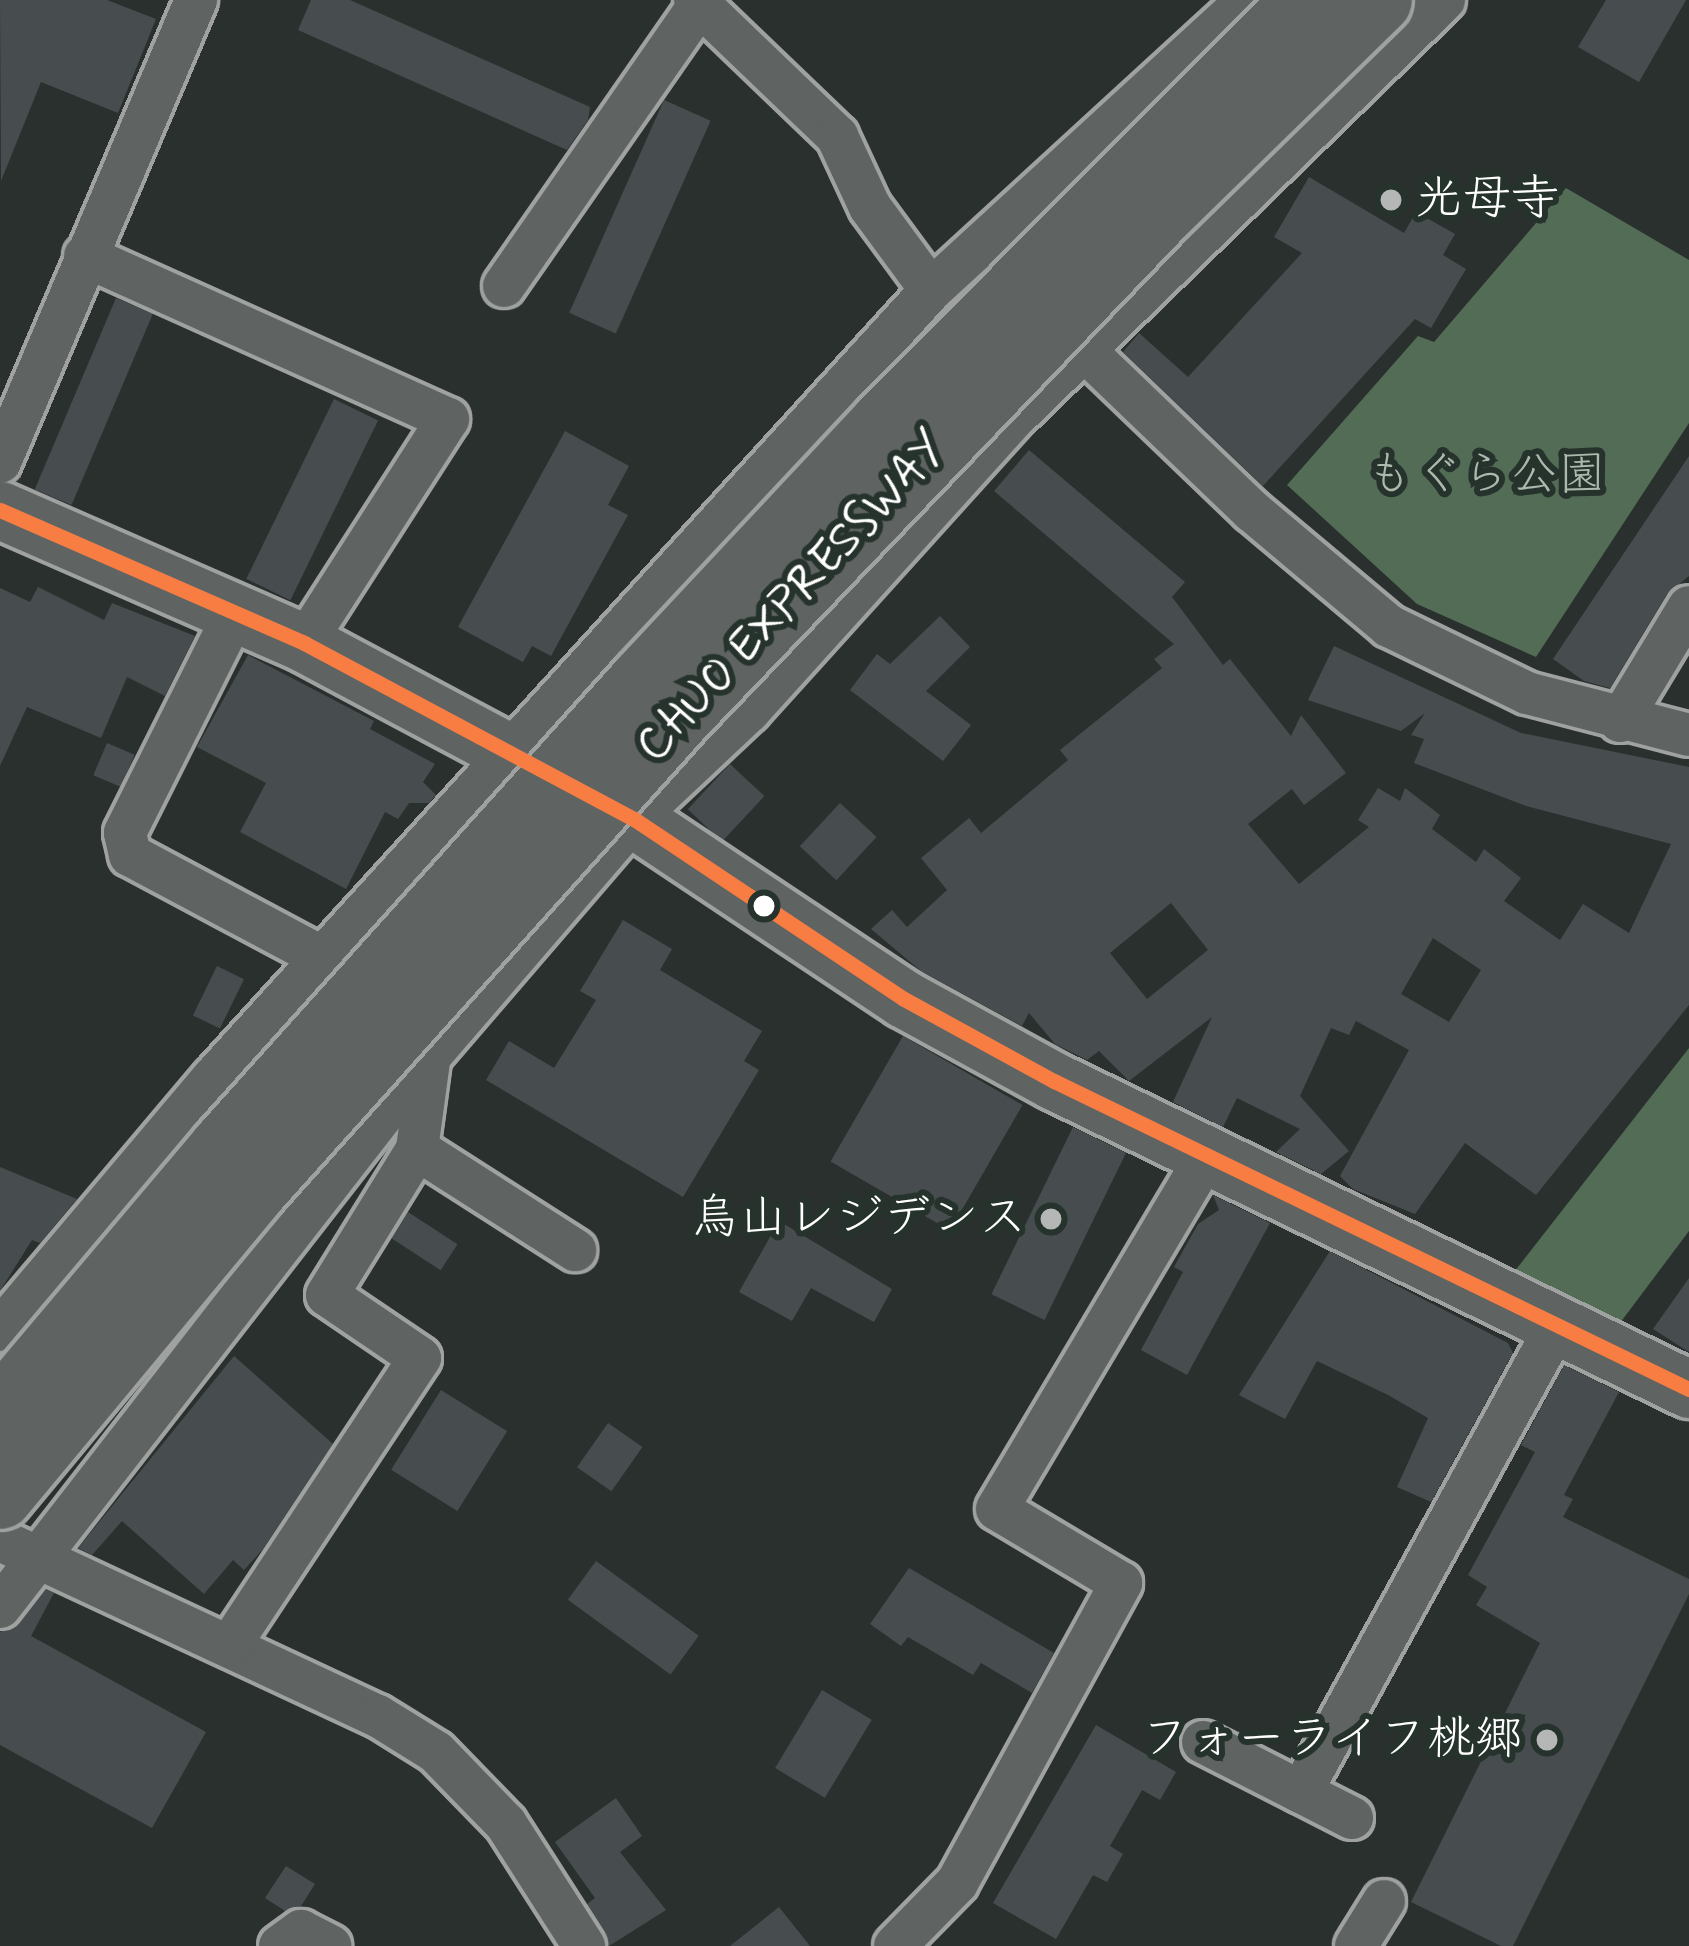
<!DOCTYPE html>
<html>
<head>
<meta charset="utf-8">
<style>
  body { margin:0 }
  #map { position:relative; width:1689px; height:1946px; overflow:hidden; background:#29302d; font-family:Mynerve,"Klee One",sans-serif }
  div>[style] { position:absolute }
  [style*='--x'] { left:calc(var(--x)*1px); top:calc(var(--y)*1px); width:calc(var(--w)*1px); rotate:calc(var(--a)*1deg) }
  .green>* { inset:0; background:#536c56 }
  .building>* { inset:0; background:#474d4e; transform-origin:0 0 }
  .roads { filter:drop-shadow(3px 0 #9fa2a0) drop-shadow(-3px 0 #9fa2a0) drop-shadow(0 3px #9fa2a0) drop-shadow(0 -3px #9fa2a0) }
  .street>* { height:42px; margin:-21px; padding:0 21px; transform-origin:21px; border-radius:21px; background:#5f6362 }
  .secondary>* { height:57px; margin:-28.5px; padding:0 28.5px; transform-origin:28.5px; border-radius:28.5px; background:#5f6362 }
  .bridges { filter:drop-shadow(3px 0 #9fa2a0) drop-shadow(-3px 0 #9fa2a0) drop-shadow(0 3px #9fa2a0) drop-shadow(0 -3px #9fa2a0) }
  .highway-bridge>* { height:66px; margin:-33px; padding:0 33px; transform-origin:33px; border-radius:33px; background:#5f6362 }
  .bus-1>* { height:15px; margin:-7.5px; padding:0 7.5px; transform-origin:7.5px; border-radius:7.5px; background:#f77d43 }
  .dots>* { width:33px; height:33px; translate:-50% -50%; box-sizing:border-box; border:6px solid #26332d; border-radius:50% }
  span { translate:-50% -50%; white-space:nowrap; text-align:center; line-height:1.15; -webkit-text-stroke:12px #26332d; paint-order:stroke }
  .poi-label { font-size:48px; color:#fff }
  .left { translate:0 -50%; text-align:left }
  .right { translate:-100% -50%; text-align:right }
  .park-label { font-size:48px; color:#acbaae }
  .street-label { font-size:48px; color:#fff }
</style>
</head>
<body>
<div id="map">
  <div class="green">
    <i style="clip-path:polygon(1566px 188px,1689px 260px,1689px 423px,1536px 657px,1417px 604px,1287px 485px,1418px 336px,1434px 342px)"></i>
    <i style="clip-path:polygon(1689px 1048px,1689px 1231px,1620px 1323px,1514px 1272px)"></i>
  </div>
  <div class="building">
    <i style="clip-path:polygon(0 0,107px 0,156px 19px,118px 113px,41px 82px,1px 181px)"></i>
    <i style="clip-path:polygon(311px 0,350px 0,590px 107px,588px 120px,567px 150px,298px 30px)"></i>
    <i style="clip-path:polygon(1606px 0,1686px 0,1639px 82px,1578px 47px)"></i>
    <i style="left:664px;top:100px;width:51px;height:233px;rotate:24deg"></i>
    <i style="clip-path:polygon(1309px 177px,1404px 233px,1416px 212px,1455px 234px,1443px 255px,1466px 269px,1431px 328px,1415px 319px,1263px 486px,1123px 352px,1139px 333px,1188px 377px,1302px 253px,1274px 237px)"></i>
    <i style="left:116px;top:298px;width:40px;height:208px;rotate:23deg"></i>
    <i style="left:334px;top:399px;width:49px;height:200px;rotate:26deg"></i>
    <i style="clip-path:polygon(565px 431px,629px 466px,608px 505px,628px 515px,551px 656px,532px 646px,523px 662px,458px 627px)"></i>
    <i style="clip-path:polygon(evenodd,1029px 450px,1185px 582px,1172px 597px,1223px 665px,1230px 659px,1291px 736px,1301px 715px,1346px 773px,1304px 805px,1292px 789px,1248px 824px,1299px 884px,1369px 827px,1358px 820px,1378px 788px,1400px 801px,1405px 788px,1440px 815px,1432px 829px,1476px 862px,1484px 849px,1521px 878px,1504px 901px,1560px 940px,1583px 904px,1629px 933px,1671px 844px,1526px 806px,1414px 763px,1424px 739px,1411px 735px,1425px 713px,1401px 731px,1308px 700px,1334px 646px,1521px 733px,1689px 767px,1689px 1005px,1536px 1195px,1465px 1143px,1415px 1214px,1353px 1189px,1340px 1176px,1409px 1050px,1356px 1021px,1349px 1035px,1331px 1028px,1300px 1096px,1349px 1151px,1321px 1174px,1276px 1152px,1300px 1129px,1237px 1098px,1223px 1127px,1173px 1102px,1212px 1017px,1129px 1081px,1099px 1051px,1087px 1060px,1055px 1044px,1029px 1013px,1022px 1026px,921px 971px,871px 929px,892px 910px,907px 927px,947px 890px,921px 858px,969px 818px,981px 833px,1068px 760px,1060px 750px,1162px 668px,1154px 659px,1174px 644px,994px 491px,1029px 450px,1171px 903px,1208px 950px,1147px 999px,1110px 953px,1171px 903px,1029px 450px,1433px 938px,1481px 970px,1449px 1022px,1401px 994px,1433px 938px)"></i>
    <i style="clip-path:polygon(1689px 456px,1689px 576px,1667px 594px,1610px 688px,1584px 681px,1553px 659px)"></i>
    <i style="clip-path:polygon(38px 587px,104px 620px,112px 603px,195px 636px,165px 696px,127px 677px,101px 738px,27px 707px,0 766px,0 588px,30px 602px)"></i>
    <i style="clip-path:polygon(940px 616px,970px 647px,926px 691px,971px 725px,943px 761px,850px 690px,877px 654px,890px 664px)"></i>
    <i style="clip-path:polygon(248px 655px,374px 721px,370px 729px,435px 764px,423px 782px,436px 795px,429px 803px,409px 803px,398px 819px,385px 812px,346px 889px,240px 832px,266px 783px,197px 747px)"></i>
    <i style="left:107px;top:743px;width:30px;height:35px;rotate:23deg"></i>
    <i style="left:730px;top:764px;width:47px;height:62px;rotate:43deg"></i>
    <i style="left:840px;top:803px;width:50px;height:59px;rotate:43deg"></i>
    <i style="clip-path:polygon(623px 920px,672px 949px,660px 970px,762px 1031px,744px 1061px,759px 1070px,683px 1197px,486px 1080px,509px 1041px,554px 1068px,596px 1000px,580px 991px)"></i>
    <i style="left:217px;top:966px;width:30px;height:55px;rotate:26deg"></i>
    <i style="left:903px;top:1036px;width:138px;height:145px;rotate:30deg"></i>
    <i style="left:1073px;top:1127px;width:59px;height:186px;rotate:26deg"></i>
    <i style="clip-path:polygon(0 1167px,77px 1199px,40px 1243px,32px 1240px,0 1291px)"></i>
    <i style="clip-path:polygon(1213px 1195px,1270px 1223px,1187px 1375px,1141px 1350px,1183px 1272px,1174px 1267px,1198px 1224px,1219px 1210px)"></i>
    <i style="left:408px;top:1212px;width:59px;height:31px;rotate:33deg"></i>
    <i style="clip-path:polygon(779px 1221px,892px 1289px,874px 1322px,811px 1288px,792px 1321px,739px 1292px)"></i>
    <i style="clip-path:polygon(1330px 1251px,1508px 1343px,1513px 1353px,1431px 1502px,1397px 1487px,1428px 1418px,1388px 1395px,1317px 1361px,1285px 1419px,1239px 1395px)"></i>
    <i style="clip-path:polygon(1689px 1278px,1689px 1352px,1653px 1329px)"></i>
    <i style="clip-path:polygon(234px 1356px,333px 1444px,263px 1549px,244px 1570px,233px 1560px,204px 1594px,122px 1521px,92px 1555px,78px 1548px)"></i>
    <i style="clip-path:polygon(1564px 1365px,1619px 1392px,1564px 1495px,1573px 1499px,1563px 1517px,1689px 1579px,1689px 1594px,1513px 1946px,1501px 1946px,1411px 1902px,1540px 1643px,1476px 1605px,1487px 1587px,1468px 1575px,1535px 1452px,1521px 1445px)"></i>
    <i style="left:441px;top:1390px;width:78px;height:94px;rotate:32deg"></i>
    <i style="left:608px;top:1423px;width:42px;height:54px;rotate:35deg"></i>
    <i style="left:596px;top:1561px;width:127px;height:48px;rotate:36deg"></i>
    <i style="clip-path:polygon(909px 1568px,1054px 1653px,1032px 1693px,981px 1663px,973px 1675px,908px 1637px,901px 1646px,870px 1624px)"></i>
    <i style="clip-path:polygon(46px 1589px,54px 1593px,31px 1636px,206px 1732px,152px 1828px,0 1745px,0 1632px,19px 1623px)"></i>
    <i style="left:822px;top:1690px;width:58px;height:91px;rotate:31deg"></i>
    <i style="clip-path:polygon(1096px 1725px,1176px 1772px,1160px 1800px,1142px 1790px,1110px 1846px,1123px 1854px,1107px 1882px,1093px 1875px,1056px 1939px,993px 1903px)"></i>
    <i style="clip-path:polygon(616px 1798px,642px 1836px,620px 1852px,666px 1910px,609px 1946px,587px 1904px,595px 1898px,555px 1842px)"></i>
    <i style="clip-path:polygon(286px 1866px,315px 1884px,301px 1906px,285px 1911px,265px 1898px)"></i>
    <i style="clip-path:polygon(779px 1907px,810px 1946px,730px 1946px)"></i>
  </div>
  <div class="roads">
    <div class="street">
      <i style="--x:695;--y:0;--w:197;--a:43.8"></i>
      <i style="--x:837;--y:136;--w:78;--a:65.1"></i>
      <i style="--x:870;--y:207;--w:103;--a:53.7"></i>
      <i style="--x:85;--y:256;--w:398;--a:24.2"></i>
      <i style="--x:448;--y:419;--w:266;--a:122.7"></i>
      <i style="--x:504;--y:286;--w:342;--a:-55.2"></i>
      <i style="--x:1085;--y:351;--w:231;--a:43.8"></i>
      <i style="--x:1252;--y:511;--w:179;--a:40"></i>
      <i style="--x:1389;--y:626;--w:153;--a:25.9"></i>
      <i style="--x:1527;--y:693;--w:167;--a:14.5"></i>
      <i style="--x:0;--y:462;--w:502;--a:-67.01"></i>
      <i style="--x:236;--y:611;--w:248;--a:116.6"></i>
      <i style="--x:125;--y:833;--w:23;--a:77"></i>
      <i style="--x:130;--y:855;--w:219;--a:28.1"></i>
      <i style="--x:1620;--y:721;--w:133;--a:-58.8"></i>
      <i style="--x:417;--y:1149;--w:188;--a:32.6"></i>
      <i style="--x:0;--y:1330;--w:331;--a:-49.8"></i>
      <i style="--x:214;--y:1077;--w:1065;--a:-47.66"></i>
      <i style="--x:931;--y:290;--w:430;--a:-42.5"></i>
      <i style="--x:0;--y:1540;--w:417;--a:25"></i>
      <i style="--x:378;--y:1716;--w:68;--a:31.8"></i>
      <i style="--x:436;--y:1752;--w:100;--a:45.8"></i>
      <i style="--x:506;--y:1824;--w:145;--a:57.4"></i>
      <i style="--x:0;--y:1607;--w:671;--a:-52.14"></i>
      <i style="--x:412;--y:1077;--w:340;--a:-49.3"></i>
      <i style="--x:634;--y:819;--w:158;--a:-43.2"></i>
      <i style="--x:749;--y:711;--w:391;--a:-47.9"></i>
      <i style="--x:1011;--y:421;--w:604;--a:-44.19"></i>
      <i style="--x:230;--y:1645;--w:344;--a:-56.5"></i>
      <i style="--x:420;--y:1358;--w:112;--a:-145.9"></i>
      <i style="--x:327;--y:1295;--w:172;--a:-58.3"></i>
      <i style="--x:417;--y:1149;--w:89;--a:-82.2"></i>
      <i style="--x:1203;--y:1742;--w:110;--a:27"></i>
      <i style="--x:1352;--y:1818;--w:57;--a:-153"></i>
      <i style="--x:1301;--y:1792;--w:536;--a:-61.24"></i>
      <i style="--x:280;--y:1946;--w:26;--a:-36"></i>
      <i style="--x:301;--y:1931;--w:33;--a:27"></i>
      <i style="--x:895;--y:1946;--w:88;--a:-45.5"></i>
      <i style="--x:957;--y:1883;--w:342;--a:-61.3"></i>
      <i style="--x:1121;--y:1583;--w:144;--a:-149.2"></i>
      <i style="--x:997;--y:1509;--w:415;--a:-59.3"></i>
      <i style="--x:1356;--y:1946;--w:53;--a:-58.1"></i>
    </div>
    <div class="secondary">
      <i style="--x:0;--y:510;--w:332;--a:23.6"></i>
      <i style="--x:304;--y:643;--w:374;--a:28.1"></i>
      <i style="--x:634;--y:819;--w:324;--a:33.7"></i>
      <i style="--x:904;--y:999;--w:171;--a:28.7"></i>
      <i style="--x:1054;--y:1081;--w:706;--a:25.88"></i>
    </div>
  </div>
  <div class="bridges">
    <div class="highway-bridge">
      <i style="--x:0;--y:1412;--w:346;--a:-49.8"></i>
      <i style="--x:223;--y:1148;--w:627;--a:-48.04"></i>
      <i style="--x:642;--y:682;--w:354;--a:-46.9"></i>
      <i style="--x:884;--y:423;--w:598;--a:-45.07"></i>
      <i style="--x:0;--y:1496;--w:395;--a:-50.3"></i>
      <i style="--x:252;--y:1192;--w:642;--a:-48.09"></i>
      <i style="--x:681;--y:714;--w:695;--a:-46.22"></i>
      <i style="--x:1162;--y:212;--w:303;--a:-44.3"></i>
    </div>
  </div>
  <div class="bus-1">
    <i style="--x:0;--y:510;--w:332;--a:23.6"></i>
    <i style="--x:304;--y:643;--w:374;--a:28.1"></i>
    <i style="--x:634;--y:819;--w:324;--a:33.7"></i>
    <i style="--x:904;--y:999;--w:171;--a:28.7"></i>
    <i style="--x:1054;--y:1081;--w:706;--a:25.88"></i>
  </div>
  <div class="dots">
    <i style="left:1391px;top:200px;background:#b4b7b6"></i>
    <i style="left:764px;top:906px;background:#fff"></i>
    <i style="left:1051px;top:1219px;background:#b4b7b6"></i>
    <i style="left:1547px;top:1740px;background:#b4b7b6"></i>
  </div>
  <div class="poi-label">
    <span class="left" style="left:1415px;top:200px">光母寺</span>
    <span class="right" style="left:1027px;top:1219px">烏山レジデンス</span>
    <span class="right" style="left:1523px;top:1740px">フォーライフ桃郷</span>
  </div>
  <div class="park-label">
    <span style="left:1486px;top:476px">もぐら公園</span>
  </div>
  <div class="street-label">
    <span style="left:792px;top:597px;rotate:-47deg">CHUO EXPRESSWAY</span>
  </div>
</div>
</body>
</html>
